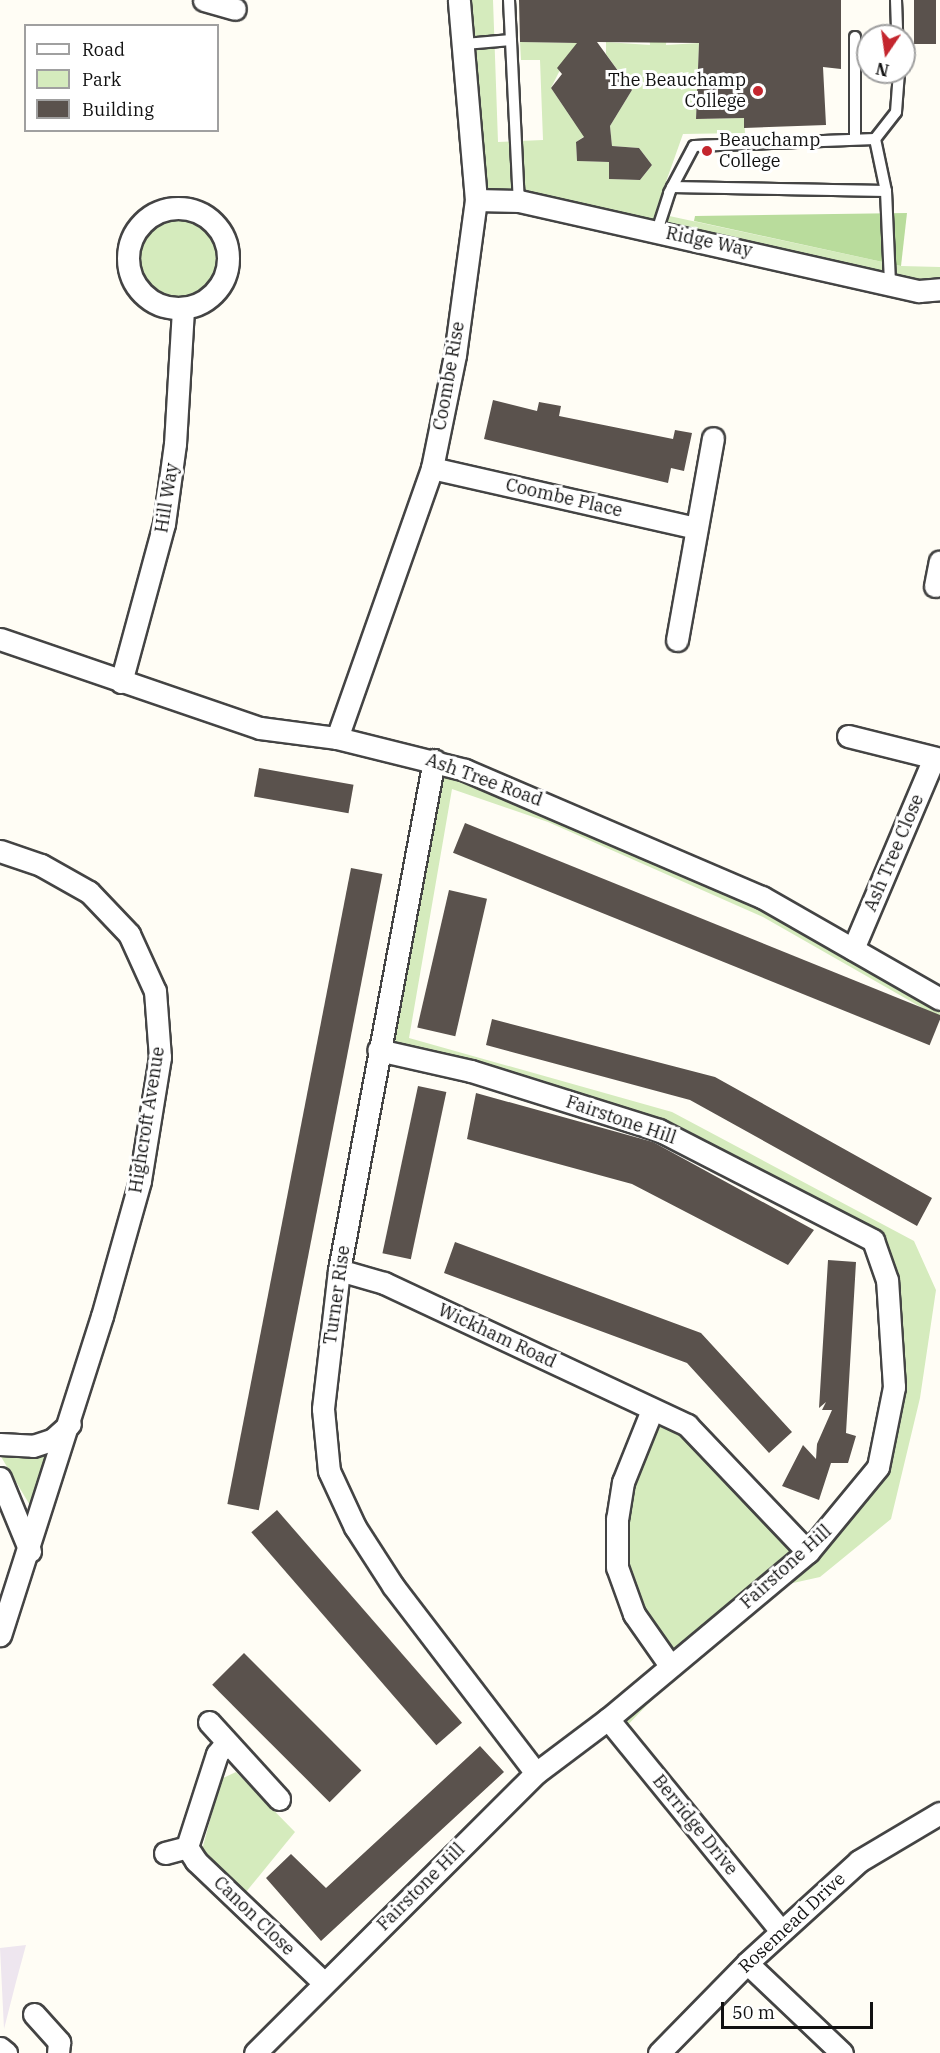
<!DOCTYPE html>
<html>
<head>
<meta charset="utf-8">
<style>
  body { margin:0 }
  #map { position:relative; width:940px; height:2053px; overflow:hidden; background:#fffdf5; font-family:"IBM Plex Serif",serif }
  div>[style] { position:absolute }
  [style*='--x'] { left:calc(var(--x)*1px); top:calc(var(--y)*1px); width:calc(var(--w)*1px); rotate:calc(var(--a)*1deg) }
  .industrial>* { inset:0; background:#eee6ef }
  .green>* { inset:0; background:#d5ebbd }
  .round { border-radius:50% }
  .forest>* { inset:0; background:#b9dc9c }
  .building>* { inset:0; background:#5a524d; transform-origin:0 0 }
  .roads { filter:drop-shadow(2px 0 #444) drop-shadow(-2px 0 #444) drop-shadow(0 2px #444) drop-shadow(0 -2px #444) }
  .lane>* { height:10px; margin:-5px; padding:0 5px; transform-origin:5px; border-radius:5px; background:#fff }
  .street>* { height:21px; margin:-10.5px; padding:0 10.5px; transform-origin:10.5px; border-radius:10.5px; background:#fff }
  .street>.ring { margin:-10.5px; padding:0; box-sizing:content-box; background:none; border:21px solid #fff; border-radius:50% }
  .dots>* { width:16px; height:16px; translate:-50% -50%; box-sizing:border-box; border:3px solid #fff; border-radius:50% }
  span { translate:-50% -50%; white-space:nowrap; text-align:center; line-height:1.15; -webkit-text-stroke:6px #fff; paint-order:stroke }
  .poi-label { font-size:18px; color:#111 }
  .right { translate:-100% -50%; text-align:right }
  .left { translate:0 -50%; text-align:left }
  .street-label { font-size:18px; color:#111 }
  .legend { position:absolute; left:24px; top:24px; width:195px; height:108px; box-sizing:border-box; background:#fff; border:2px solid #a0a0a0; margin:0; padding:8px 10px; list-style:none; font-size:18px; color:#111 }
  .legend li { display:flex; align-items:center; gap:12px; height:30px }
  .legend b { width:30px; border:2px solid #a0a0a0 }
  .north { position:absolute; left:856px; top:24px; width:60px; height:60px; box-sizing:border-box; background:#fff; border:2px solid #a0a0a0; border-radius:50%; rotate:193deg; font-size:16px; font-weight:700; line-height:24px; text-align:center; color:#111 }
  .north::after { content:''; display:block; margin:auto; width:21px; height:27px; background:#c4262e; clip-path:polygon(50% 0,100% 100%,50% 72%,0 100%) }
  .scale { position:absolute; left:721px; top:2002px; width:152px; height:27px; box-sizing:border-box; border:3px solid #111; border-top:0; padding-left:8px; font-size:18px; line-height:21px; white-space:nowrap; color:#111; -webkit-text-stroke:4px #fff; paint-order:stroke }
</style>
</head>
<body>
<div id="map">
  <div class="industrial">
    <i style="clip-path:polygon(26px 1945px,16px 1982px,4px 2029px,0 1948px)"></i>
  </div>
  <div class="green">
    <i style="clip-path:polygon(466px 0,493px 0,498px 142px,543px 140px,540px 60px,521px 60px,520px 42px,577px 43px,578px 55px,567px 56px,551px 88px,574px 122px,593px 130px,576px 142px,577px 161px,609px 162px,609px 179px,640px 180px,652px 165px,639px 148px,612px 146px,610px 126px,632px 90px,606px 54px,606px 42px,650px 45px,649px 34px,667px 34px,666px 45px,699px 43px,696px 119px,744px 118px,745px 133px,683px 134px,657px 207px,657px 226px,660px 214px,901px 266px,940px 267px,940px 289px,476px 200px)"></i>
    <i class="round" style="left:136px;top:216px;width:84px;height:84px"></i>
    <i style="clip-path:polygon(434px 760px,762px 897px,940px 999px,940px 1018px,763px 917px,548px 822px,452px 789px,409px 1038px,672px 1112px,914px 1241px,936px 1290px,920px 1398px,891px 1519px,820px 1577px,784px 1585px,699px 1651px,620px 1733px,608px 1719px,669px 1664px,634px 1614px,617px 1518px,652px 1410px,687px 1425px,807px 1551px,878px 1467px,894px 1387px,873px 1241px,659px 1130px,378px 1050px)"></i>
    <i style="clip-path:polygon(54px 1448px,31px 1507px,0 1455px)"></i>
    <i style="clip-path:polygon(236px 1772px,295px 1832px,246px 1892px,202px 1850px,221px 1779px)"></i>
  </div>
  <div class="forest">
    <i style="clip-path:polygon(907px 213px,901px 266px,694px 221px,695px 216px)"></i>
  </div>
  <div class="building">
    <i style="clip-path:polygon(519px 0,841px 0,841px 69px,823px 67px,826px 125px,744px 128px,744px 118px,696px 119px,699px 43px,597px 42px,632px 90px,610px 126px,612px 146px,639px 148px,652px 165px,640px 180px,609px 179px,609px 162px,577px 161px,576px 142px,584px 137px,551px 88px,562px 74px,557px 68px,577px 43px,520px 42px)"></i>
    <i style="left:914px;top:0;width:22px;height:44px"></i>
    <i style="clip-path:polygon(493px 400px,537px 411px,539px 402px,561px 406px,559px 416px,673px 439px,675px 430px,692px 433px,684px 471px,671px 468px,668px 483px,484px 439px)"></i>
    <i style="left:259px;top:768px;width:96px;height:29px;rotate:10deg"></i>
    <i style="left:465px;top:823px;width:514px;height:32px;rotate:22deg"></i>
    <i style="left:351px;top:868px;width:32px;height:648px;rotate:11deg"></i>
    <i style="left:449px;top:890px;width:39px;height:141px;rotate:13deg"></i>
    <i style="clip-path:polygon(492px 1019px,715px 1077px,932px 1198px,917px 1226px,690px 1100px,486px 1045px)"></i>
    <i style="left:418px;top:1086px;width:29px;height:171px;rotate:12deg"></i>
    <i style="clip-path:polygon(476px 1093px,653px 1142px,814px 1230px,788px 1265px,632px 1184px,467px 1139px)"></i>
    <i style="clip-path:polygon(455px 1242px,701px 1333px,792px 1432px,769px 1453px,687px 1363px,444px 1273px)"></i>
    <i style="clip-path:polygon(828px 1260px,856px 1262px,846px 1433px,856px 1436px,848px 1463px,831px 1463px,819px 1500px,782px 1486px,803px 1445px,816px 1459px,817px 1444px,832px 1410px,822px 1410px,826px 1402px,819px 1408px)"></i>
    <i style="left:277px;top:1510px;width:282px;height:34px;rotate:49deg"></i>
    <i style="left:244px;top:1653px;width:166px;height:45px;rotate:45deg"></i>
    <i style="clip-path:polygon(480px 1746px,504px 1772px,321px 1941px,266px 1878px,291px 1854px,326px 1888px)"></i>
  </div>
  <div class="roads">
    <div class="lane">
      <i style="--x:509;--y:0;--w:201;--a:87.2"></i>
      <i style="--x:896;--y:0;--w:36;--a:88"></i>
      <i style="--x:855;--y:37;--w:101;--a:90"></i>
      <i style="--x:465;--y:44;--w:46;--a:-5"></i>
      <i style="--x:875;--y:139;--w:34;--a:-52"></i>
      <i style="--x:896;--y:112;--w:40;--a:-85.7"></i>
      <i style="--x:672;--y:187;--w:214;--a:1.1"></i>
      <i style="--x:657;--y:231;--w:40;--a:-72"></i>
      <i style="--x:669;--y:193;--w:53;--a:-62"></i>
      <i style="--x:694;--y:146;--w:181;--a:-2.2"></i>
      <i style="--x:875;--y:139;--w:53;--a:78.1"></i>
      <i style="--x:886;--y:191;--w:93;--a:87.5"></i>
    </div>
    <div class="street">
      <i style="--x:204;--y:0;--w:32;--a:16"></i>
      <i style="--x:476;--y:200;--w:43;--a:1.3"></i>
      <i style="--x:519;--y:201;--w:410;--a:12.7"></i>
      <i style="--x:919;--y:291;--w:21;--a:-5"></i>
      <i class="ring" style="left:128px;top:208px;width:79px;height:79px"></i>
      <i style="--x:432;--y:468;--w:271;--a:12.8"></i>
      <i style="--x:935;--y:586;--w:25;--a:-79"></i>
      <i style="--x:0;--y:639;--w:275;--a:18.9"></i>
      <i style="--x:260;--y:728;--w:78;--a:7.4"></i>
      <i style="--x:337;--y:738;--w:132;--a:14"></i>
      <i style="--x:465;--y:770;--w:323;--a:23.2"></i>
      <i style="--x:762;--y:897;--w:205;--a:29.8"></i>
      <i style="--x:677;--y:640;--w:205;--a:-79.9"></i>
      <i style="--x:121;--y:682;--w:164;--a:-74.8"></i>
      <i style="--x:164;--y:524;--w:81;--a:-82.2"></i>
      <i style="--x:175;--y:444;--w:134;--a:-86.6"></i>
      <i style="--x:848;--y:736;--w:95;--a:14"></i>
      <i style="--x:337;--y:738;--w:286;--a:-70.6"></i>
      <i style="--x:432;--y:468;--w:115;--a:-78.5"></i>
      <i style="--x:455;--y:355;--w:156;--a:-82.3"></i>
      <i style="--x:476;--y:200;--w:201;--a:-94.9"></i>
      <i style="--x:434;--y:760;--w:519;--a:100.55"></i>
      <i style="--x:339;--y:1270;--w:140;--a:96.6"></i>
      <i style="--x:323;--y:1409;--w:62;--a:84.5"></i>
      <i style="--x:329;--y:1471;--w:62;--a:65.1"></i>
      <i style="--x:355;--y:1527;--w:70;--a:57.2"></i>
      <i style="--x:393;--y:1586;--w:235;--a:52.6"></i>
      <i style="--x:0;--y:851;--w:43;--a:18.9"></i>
      <i style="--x:41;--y:865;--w:55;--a:29.4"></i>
      <i style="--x:89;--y:892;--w:58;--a:46.4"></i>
      <i style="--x:129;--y:934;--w:63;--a:65.5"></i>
      <i style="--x:155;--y:991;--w:66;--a:85.7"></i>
      <i style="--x:160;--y:1057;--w:126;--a:99.2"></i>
      <i style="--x:140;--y:1181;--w:140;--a:105.7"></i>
      <i style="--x:102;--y:1316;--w:335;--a:107.7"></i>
      <i style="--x:853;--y:949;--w:207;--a:-67"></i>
      <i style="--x:339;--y:1270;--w:47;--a:16.1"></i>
      <i style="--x:384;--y:1283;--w:335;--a:25.1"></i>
      <i style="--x:687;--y:1425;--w:175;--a:46.4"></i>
      <i style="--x:652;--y:1410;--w:78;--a:111.9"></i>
      <i style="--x:623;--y:1482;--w:36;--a:99"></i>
      <i style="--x:617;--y:1518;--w:49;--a:90"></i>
      <i style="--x:617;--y:1567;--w:50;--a:70.1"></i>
      <i style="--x:634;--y:1614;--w:61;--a:55"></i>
      <i style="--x:0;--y:1444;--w:33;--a:3"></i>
      <i style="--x:33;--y:1446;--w:20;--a:-18"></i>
      <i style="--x:52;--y:1440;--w:24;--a:-42"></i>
      <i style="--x:0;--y:1478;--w:79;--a:67.7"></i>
      <i style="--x:608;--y:1719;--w:274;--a:50.8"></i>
      <i style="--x:209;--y:1722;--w:104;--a:47.7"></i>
      <i style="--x:226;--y:1743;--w:14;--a:129"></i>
      <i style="--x:217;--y:1754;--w:98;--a:107.9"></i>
      <i style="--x:187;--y:1847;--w:17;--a:57"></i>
      <i style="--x:196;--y:1861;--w:177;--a:43.6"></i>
      <i style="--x:165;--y:1853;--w:23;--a:-15"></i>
      <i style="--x:747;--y:1963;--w:131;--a:43.5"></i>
      <i style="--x:34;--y:2014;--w:38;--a:48"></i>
      <i style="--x:59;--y:2042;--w:11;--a:95"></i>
      <i style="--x:0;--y:2048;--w:8;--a:40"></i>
      <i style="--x:255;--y:2053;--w:397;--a:-44.9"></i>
      <i style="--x:536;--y:1773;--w:90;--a:-36.9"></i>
      <i style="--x:608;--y:1719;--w:261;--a:-39.9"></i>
      <i style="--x:808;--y:1552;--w:110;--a:-50.5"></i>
      <i style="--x:878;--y:1467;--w:82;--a:-78.7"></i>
      <i style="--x:894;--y:1387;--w:107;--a:-93.7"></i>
      <i style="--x:887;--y:1280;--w:42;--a:-109.3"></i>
      <i style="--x:873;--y:1240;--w:241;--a:-152.8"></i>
      <i style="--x:659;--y:1130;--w:197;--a:-162.6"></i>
      <i style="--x:471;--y:1071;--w:95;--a:-167.3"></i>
      <i style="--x:659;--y:2053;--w:126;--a:-45.6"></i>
      <i style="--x:747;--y:1963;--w:151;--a:-42.3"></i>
      <i style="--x:859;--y:1861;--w:94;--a:-30.7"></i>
    </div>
  </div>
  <div class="dots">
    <i style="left:758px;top:91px;background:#c4262e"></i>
    <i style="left:707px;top:151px;background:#c4262e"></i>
  </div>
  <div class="poi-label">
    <span class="right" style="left:746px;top:91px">The Beauchamp<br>College</span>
    <span class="left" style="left:719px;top:151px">Beauchamp<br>College</span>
  </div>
  <div class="street-label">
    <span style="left:709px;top:242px;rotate:12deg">Ridge Way</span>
    <span style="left:449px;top:376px;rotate:-80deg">Coombe Rise</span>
    <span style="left:167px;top:498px;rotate:-81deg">Hill Way</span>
    <span style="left:564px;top:498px;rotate:13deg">Coombe Place</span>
    <span style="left:484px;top:780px;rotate:20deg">Ash Tree Road</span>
    <span style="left:894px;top:853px;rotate:-67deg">Ash Tree Close</span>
    <span style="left:147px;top:1120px;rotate:-81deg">Highcroft Avenue</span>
    <span style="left:621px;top:1120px;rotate:19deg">Fairstone Hill</span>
    <span style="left:337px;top:1295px;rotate:-82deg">Turner Rise</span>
    <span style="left:497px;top:1336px;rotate:25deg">Wickham Road</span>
    <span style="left:786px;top:1567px;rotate:-42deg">Fairstone Hill</span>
    <span style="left:695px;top:1825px;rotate:51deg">Berridge Drive</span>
    <span style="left:421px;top:1887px;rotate:-45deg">Fairstone Hill</span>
    <span style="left:254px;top:1916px;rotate:44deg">Canon Close</span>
    <span style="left:792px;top:1923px;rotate:-43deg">Rosemead Drive</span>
  </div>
  <ul class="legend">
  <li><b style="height:8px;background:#fff"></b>Road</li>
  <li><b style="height:16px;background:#d5ebbd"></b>Park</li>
  <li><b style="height:16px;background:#5a524d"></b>Building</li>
  </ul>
  <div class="north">N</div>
  <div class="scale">50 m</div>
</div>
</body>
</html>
